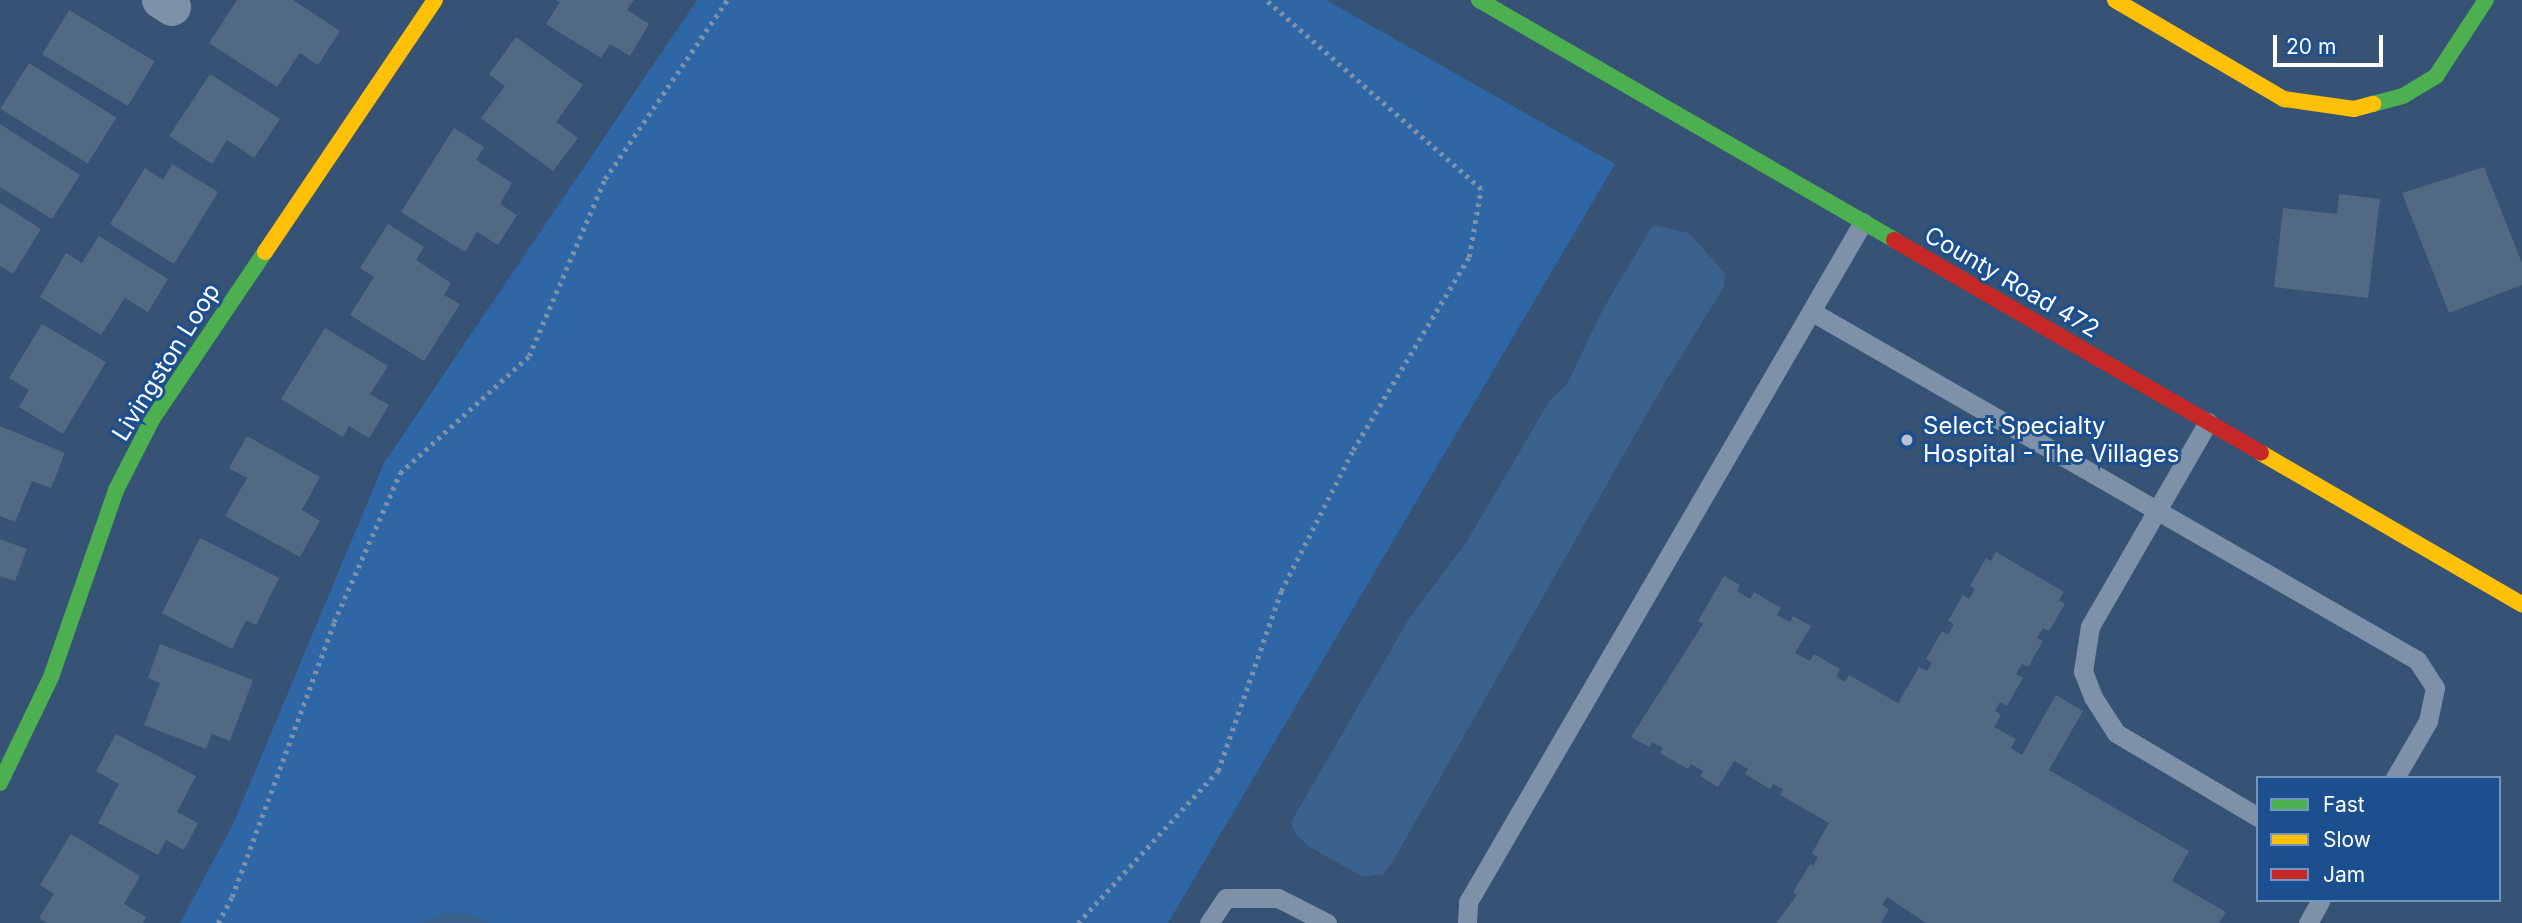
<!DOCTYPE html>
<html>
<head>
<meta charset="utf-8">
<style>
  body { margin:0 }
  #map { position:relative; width:2522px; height:923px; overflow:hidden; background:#365274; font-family:Inter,sans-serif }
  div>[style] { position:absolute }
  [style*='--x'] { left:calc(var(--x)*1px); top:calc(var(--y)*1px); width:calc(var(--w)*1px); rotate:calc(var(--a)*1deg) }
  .green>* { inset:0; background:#2f66a5 }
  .water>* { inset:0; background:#3b618d }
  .building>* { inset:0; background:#526984; transform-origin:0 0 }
  .path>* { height:4.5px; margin-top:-2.25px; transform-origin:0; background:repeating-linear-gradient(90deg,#7d92a8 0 3.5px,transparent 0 8.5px) }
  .lane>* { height:19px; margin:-9.5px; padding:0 9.5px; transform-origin:9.5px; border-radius:9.5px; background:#7d92a8 }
  .street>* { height:38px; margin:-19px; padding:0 19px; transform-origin:19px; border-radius:19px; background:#7d92a8 }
  .fast>* { height:16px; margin:-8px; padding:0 8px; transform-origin:8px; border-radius:8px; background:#4caf50 }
  .slow>* { height:16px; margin:-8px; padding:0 8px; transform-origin:8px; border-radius:8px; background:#ffc107 }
  .jam>* { height:16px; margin:-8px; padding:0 8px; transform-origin:8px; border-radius:8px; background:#c62828 }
  .dots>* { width:19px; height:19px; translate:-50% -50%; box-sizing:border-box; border:4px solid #1b4f8f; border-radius:50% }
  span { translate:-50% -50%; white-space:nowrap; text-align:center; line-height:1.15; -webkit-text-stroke:6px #1b4f8f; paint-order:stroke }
  .street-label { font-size:24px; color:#fff }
  .poi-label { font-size:24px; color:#fff }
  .left { translate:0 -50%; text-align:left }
  .legend { position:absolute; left:2256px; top:776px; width:245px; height:126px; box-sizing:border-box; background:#1b4f8f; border:2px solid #7695bc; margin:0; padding:9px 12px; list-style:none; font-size:21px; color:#fff }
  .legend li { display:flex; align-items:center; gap:14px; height:35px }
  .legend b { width:35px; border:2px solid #7695bc }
  .scale { position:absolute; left:2273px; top:35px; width:110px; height:32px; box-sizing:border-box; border:4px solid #fff; border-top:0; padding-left:9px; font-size:21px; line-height:24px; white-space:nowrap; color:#fff; -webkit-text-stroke:5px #1b4f8f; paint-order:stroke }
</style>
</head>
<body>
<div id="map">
  <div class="green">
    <i style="clip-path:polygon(697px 0,1326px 0,1615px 164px,1168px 923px,180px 923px,233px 824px,384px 463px)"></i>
  </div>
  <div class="water">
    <i style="clip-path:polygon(1653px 225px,1689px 233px,1725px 273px,1724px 287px,1661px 389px,1393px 861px,1383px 874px,1363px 877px,1308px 846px,1295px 833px,1291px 822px,1410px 617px,1467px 541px,1550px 400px,1567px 384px,1602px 311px)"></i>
    <i style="clip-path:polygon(447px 912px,475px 915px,489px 923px,418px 923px)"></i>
  </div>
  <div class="building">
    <i style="clip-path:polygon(237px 0,293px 0,340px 31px,318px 65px,300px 53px,277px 87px,209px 43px)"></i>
    <i style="clip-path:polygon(556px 0,634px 0,627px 10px,649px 24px,630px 56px,610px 44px,601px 58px,546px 24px,560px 2px)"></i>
    <i style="left:69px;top:10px;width:100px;height:52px;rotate:31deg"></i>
    <i style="clip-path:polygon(516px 37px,583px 85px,556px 122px,578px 138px,553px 171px,481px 118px,505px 86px,489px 74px)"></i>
    <i style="left:29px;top:63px;width:103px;height:54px;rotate:32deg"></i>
    <i style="clip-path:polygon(210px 74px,280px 119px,254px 158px,227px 140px,212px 164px,169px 136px)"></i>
    <i style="clip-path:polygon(0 124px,80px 175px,52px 219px,0 187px)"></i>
    <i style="clip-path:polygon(454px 128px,484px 147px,476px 160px,512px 183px,500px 204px,517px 215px,498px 245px,477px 232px,465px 252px,401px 212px)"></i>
    <i style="clip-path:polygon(172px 164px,218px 192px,174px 264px,110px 224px,145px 168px,163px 180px)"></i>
    <i style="clip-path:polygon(2484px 167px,2522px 263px,2522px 285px,2449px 313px,2402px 193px)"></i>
    <i style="clip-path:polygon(2339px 194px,2380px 199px,2368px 298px,2274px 287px,2283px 208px,2337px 214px)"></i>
    <i style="clip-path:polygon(0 203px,41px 229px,13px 274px,0 266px)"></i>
    <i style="clip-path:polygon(388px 224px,424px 247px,416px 260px,451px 283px,444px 295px,460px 304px,424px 361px,350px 315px,374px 277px,360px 268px)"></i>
    <i style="clip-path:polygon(99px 236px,168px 279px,148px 312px,125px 298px,101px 335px,40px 297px,66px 253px,82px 263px)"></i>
    <i style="clip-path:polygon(42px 324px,106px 362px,63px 434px,19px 407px,29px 390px,9px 378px)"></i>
    <i style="clip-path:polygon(325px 328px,388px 366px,370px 394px,389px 405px,369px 438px,349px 426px,343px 437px,281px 399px)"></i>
    <i style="clip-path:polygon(0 426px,65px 453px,51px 488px,32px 481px,15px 522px,0 516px)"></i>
    <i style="clip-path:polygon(247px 436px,320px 477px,302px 510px,320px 521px,300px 557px,225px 516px,247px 478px,229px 468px)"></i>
    <i style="clip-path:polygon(200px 538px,279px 578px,256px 625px,246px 620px,232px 649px,162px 613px)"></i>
    <i style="clip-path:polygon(0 539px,27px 549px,15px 581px,0 576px)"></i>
    <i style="clip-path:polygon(1996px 552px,2064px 592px,2059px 600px,2065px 604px,2049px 631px,2043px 628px,2037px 638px,2043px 641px,2028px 667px,2022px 664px,2016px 674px,2023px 678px,2007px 706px,2000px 702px,1995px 711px,2001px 715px,1994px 727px,2016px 739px,2011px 748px,2022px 755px,2056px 695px,2083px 711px,2049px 770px,2189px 851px,2172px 881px,2226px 912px,2219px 923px,1926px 923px,1887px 897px,1882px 905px,1889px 909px,1881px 923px,1776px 923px,1797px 895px,1793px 892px,1810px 864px,1813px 866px,1818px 857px,1812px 853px,1829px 823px,1780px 795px,1783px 789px,1773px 784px,1770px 789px,1745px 774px,1748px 769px,1734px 761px,1718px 787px,1700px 776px,1703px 771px,1691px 764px,1688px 769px,1660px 753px,1663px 748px,1652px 742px,1649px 747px,1631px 737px,1703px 624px,1698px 621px,1724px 576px,1740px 585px,1737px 591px,1750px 599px,1754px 592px,1781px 608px,1777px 615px,1790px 622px,1793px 616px,1811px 626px,1795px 653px,1810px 661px,1814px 654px,1840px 669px,1836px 676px,1845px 682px,1849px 675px,1898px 703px,1919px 667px,1927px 671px,1932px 663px,1926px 659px,1942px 631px,1948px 635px,1954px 624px,1948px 621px,1963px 595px,1969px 599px,1975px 589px,1970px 586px,1986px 558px,1991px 561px)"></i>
    <i style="clip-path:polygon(160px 644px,253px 680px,230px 741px,212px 734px,206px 749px,144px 725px,160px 683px,148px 678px)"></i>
    <i style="clip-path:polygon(116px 734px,196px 776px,177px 812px,198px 823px,184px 850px,166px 840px,158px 855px,98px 823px,119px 784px,96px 771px)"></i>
    <i style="clip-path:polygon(71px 834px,140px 876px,124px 904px,146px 917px,143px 923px,47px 923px,39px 918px,54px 894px,40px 885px)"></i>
  </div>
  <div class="path">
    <i style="--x:218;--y:923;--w:30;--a:-62"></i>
    <i style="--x:232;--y:897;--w:293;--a:-69.6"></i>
    <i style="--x:334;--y:622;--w:163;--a:-66.1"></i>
    <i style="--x:400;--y:473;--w:174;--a:-42.2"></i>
    <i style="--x:529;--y:356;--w:193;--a:-66.8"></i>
    <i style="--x:605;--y:179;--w:217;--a:-55.7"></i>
    <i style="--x:1078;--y:923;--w:207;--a:-47.4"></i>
    <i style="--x:1218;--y:771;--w:191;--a:-70.7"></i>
    <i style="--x:1281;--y:591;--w:158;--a:-62.9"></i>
    <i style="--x:1353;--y:450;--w:225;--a:-59"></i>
    <i style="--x:1469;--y:257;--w:69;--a:-80"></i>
    <i style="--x:1481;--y:189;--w:286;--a:-138.7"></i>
  </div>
  <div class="lane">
    <i style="--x:1814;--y:313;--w:696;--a:29.92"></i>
    <i style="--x:2417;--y:660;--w:33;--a:57"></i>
    <i style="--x:2435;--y:688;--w:34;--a:102"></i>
    <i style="--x:2428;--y:721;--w:66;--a:120.1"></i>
    <i style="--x:2208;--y:422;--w:236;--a:120"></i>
    <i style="--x:2090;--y:626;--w:46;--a:98.8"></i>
    <i style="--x:2083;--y:671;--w:28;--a:69"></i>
    <i style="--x:2093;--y:697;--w:43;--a:57.4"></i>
    <i style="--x:2116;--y:733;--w:165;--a:30.6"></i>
    <i style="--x:1209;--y:923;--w:30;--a:-56"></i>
    <i style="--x:1226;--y:898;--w:52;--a:0"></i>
    <i style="--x:1278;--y:898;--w:55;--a:27"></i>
    <i style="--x:1467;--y:923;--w:21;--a:-87"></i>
    <i style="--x:1468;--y:902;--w:786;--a:-59.85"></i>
    <i style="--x:2308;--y:923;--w:26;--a:-61"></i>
  </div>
  <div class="street">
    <i style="--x:161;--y:0;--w:13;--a:32"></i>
  </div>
  <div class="fast">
    <i style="--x:1479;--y:0;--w:479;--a:30"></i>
    <i style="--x:2373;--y:104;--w:31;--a:-15"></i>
    <i style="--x:2403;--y:96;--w:39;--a:-31"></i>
    <i style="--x:2436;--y:76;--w:91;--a:-56.7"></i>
    <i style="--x:0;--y:783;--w:118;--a:-64.3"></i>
    <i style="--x:51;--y:677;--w:198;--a:-70.8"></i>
    <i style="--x:116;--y:490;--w:81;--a:-62.8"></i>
    <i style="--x:153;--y:418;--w:200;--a:-56"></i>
  </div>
  <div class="slow">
    <i style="--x:2115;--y:0;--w:196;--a:30.4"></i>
    <i style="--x:2284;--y:99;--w:71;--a:8.1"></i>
    <i style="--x:2354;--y:109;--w:20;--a:-15"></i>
    <i style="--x:265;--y:252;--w:304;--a:-56"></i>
    <i style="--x:2261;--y:453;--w:302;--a:30.1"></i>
  </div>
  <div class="jam">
    <i style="--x:1894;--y:240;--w:424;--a:30.1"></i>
  </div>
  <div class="dots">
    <i style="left:1907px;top:440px;background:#b9c2ce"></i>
  </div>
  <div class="street-label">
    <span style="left:2012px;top:282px;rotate:30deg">County Road 472</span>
    <span style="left:166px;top:362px;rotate:-58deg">Livingston Loop</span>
  </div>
  <div class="poi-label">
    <span class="left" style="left:1923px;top:440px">Select Specialty<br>Hospital - The Villages</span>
  </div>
  <ul class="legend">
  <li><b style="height:9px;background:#4caf50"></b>Fast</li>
  <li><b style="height:9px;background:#ffc107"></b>Slow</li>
  <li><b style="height:9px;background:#c62828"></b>Jam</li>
  </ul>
  <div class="scale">20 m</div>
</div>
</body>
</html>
